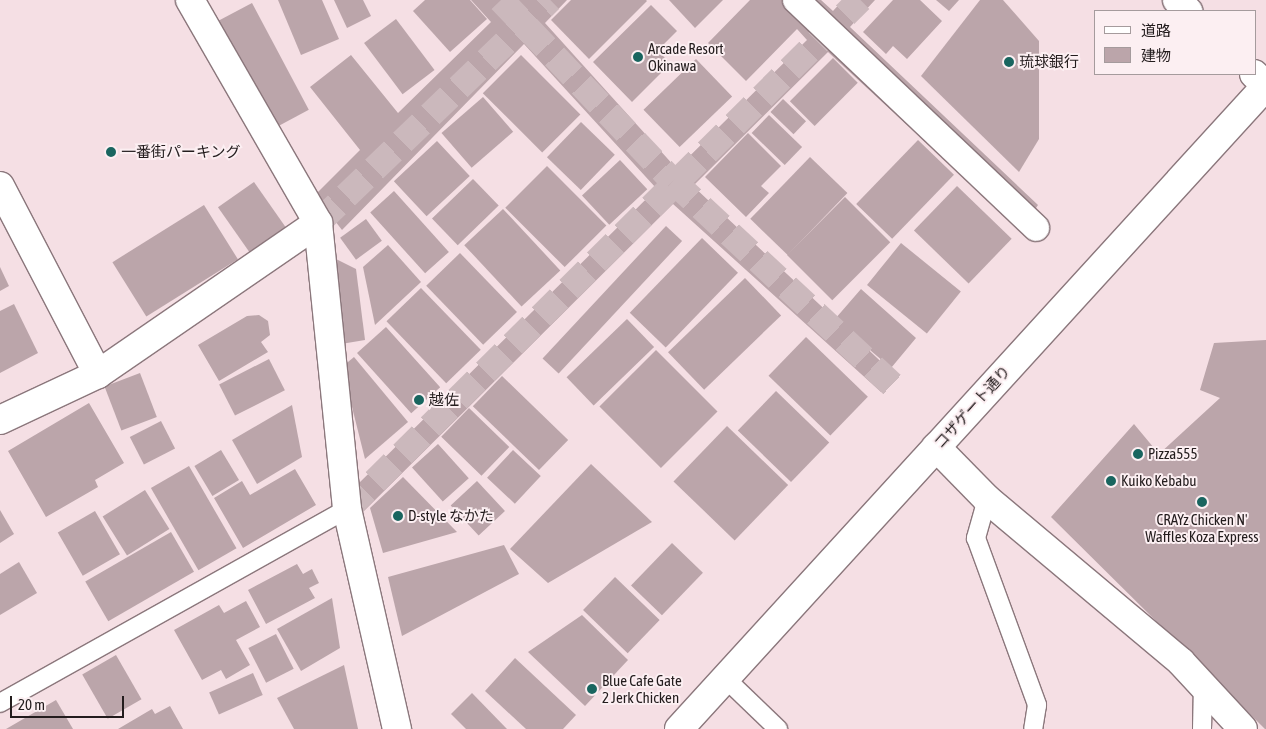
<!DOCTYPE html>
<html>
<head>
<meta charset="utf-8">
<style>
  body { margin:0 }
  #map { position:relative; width:1266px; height:729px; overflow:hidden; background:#f5dfe4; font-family:"Asap Condensed","Noto Sans JP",sans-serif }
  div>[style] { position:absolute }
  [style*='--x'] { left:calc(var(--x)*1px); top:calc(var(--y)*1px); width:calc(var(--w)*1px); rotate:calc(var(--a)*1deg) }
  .building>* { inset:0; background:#bba5aa; transform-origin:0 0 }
  .pedestrian-tunnel>* { height:26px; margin-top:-13px; transform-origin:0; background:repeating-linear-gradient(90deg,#cbb8bc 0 26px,transparent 0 39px) }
  .roads { filter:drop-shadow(1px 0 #8b777c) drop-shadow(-1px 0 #8b777c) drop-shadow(0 1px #8b777c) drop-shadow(0 -1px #8b777c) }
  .service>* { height:18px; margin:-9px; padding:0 9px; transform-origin:9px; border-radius:9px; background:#fff }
  .pedestrian>* { height:26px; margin:-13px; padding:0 13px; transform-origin:13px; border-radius:13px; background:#fff }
  .minor>* { height:28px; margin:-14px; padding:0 14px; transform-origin:14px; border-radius:14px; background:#fff }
  .secondary>* { height:28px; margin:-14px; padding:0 14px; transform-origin:14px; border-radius:14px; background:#fff }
  .trunk>* { height:28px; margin:-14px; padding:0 14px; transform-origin:14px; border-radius:14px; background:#fff }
  .dots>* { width:14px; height:14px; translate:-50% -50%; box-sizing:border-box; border:2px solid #fceff2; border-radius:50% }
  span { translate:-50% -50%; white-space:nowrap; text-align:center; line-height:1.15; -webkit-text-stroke:4px #fceff2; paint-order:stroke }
  .poi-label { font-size:15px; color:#231c1d }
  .left { translate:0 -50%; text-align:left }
  .street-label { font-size:15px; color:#231c1d }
  .legend { position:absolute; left:1094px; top:10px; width:162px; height:65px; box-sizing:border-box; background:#fceff2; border:1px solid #a59b9d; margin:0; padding:6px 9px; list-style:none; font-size:15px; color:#231c1d }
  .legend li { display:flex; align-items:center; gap:10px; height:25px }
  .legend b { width:25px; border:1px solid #a59b9d }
  .scale { position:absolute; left:10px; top:696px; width:114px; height:22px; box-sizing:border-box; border:2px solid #231c1d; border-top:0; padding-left:6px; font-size:15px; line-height:18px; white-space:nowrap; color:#231c1d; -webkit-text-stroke:4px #fceff2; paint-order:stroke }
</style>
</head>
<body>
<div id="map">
  <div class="building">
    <i style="clip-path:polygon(278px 0,322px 0,339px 39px,301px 55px)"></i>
    <i style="clip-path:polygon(334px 0,363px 0,371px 16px,347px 28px)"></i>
    <i style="clip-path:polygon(425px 0,470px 0,487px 19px,450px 52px,413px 11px)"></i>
    <i style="clip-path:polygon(471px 0,567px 0,545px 23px,676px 168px,656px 188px,524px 44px,342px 230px,315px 195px,360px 150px,310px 87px,351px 55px,398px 113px,491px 22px)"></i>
    <i style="clip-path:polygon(571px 0,646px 0,647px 1px,589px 59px,551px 20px)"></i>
    <i style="clip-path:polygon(669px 0,723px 0,695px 28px)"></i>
    <i style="clip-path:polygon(750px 0,821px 0,833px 11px,843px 0,875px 0,850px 27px,1038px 205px,1021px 230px,828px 52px,693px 186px,835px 319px,861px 289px,916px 338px,891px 368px,856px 338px,895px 375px,881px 392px,673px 204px,363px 512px,355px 487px,807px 40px,797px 29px,746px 81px,708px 43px)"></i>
    <i style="clip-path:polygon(893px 0,920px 0,942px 21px,907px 59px,893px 46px,886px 54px,863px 32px)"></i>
    <i style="clip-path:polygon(936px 0,959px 0,949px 11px)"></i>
    <i style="clip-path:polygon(980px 0,1003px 0,1039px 41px,1039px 139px,1019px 172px,921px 76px)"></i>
    <i style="left:252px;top:3px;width:121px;height:38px;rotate:62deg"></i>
    <i style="clip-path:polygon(651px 5px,677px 31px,658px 50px,670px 64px,632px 102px,593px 62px)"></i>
    <i style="left:396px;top:19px;width:64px;height:40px;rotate:53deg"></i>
    <i style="left:521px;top:55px;width:84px;height:54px;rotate:45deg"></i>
    <i style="left:833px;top:58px;width:35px;height:61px;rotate:45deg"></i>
    <i style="left:696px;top:59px;width:52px;height:73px;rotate:46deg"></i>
    <i style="left:483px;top:97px;width:46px;height:55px;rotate:49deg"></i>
    <i style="left:783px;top:99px;width:32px;height:18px;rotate:44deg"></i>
    <i style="left:769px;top:115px;width:46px;height:25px;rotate:44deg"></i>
    <i style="left:581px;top:122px;width:47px;height:49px;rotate:44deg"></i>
    <i style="clip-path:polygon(748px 133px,781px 166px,761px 186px,769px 193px,746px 217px,705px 177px)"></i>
    <i style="left:918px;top:140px;width:50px;height:89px;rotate:44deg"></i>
    <i style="left:437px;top:141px;width:48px;height:59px;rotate:47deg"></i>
    <i style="left:810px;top:157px;width:52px;height:86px;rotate:44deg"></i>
    <i style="left:620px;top:160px;width:40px;height:52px;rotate:47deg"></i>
    <i style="left:547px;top:166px;width:84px;height:59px;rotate:45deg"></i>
    <i style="left:473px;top:179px;width:37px;height:57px;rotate:46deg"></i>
    <i style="left:254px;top:182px;width:55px;height:44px;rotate:55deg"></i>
    <i style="left:957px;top:186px;width:76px;height:62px;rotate:44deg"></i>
    <i style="left:394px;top:191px;width:82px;height:32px;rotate:48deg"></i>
    <i style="left:845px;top:197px;width:64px;height:82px;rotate:45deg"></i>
    <i style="left:204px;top:205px;width:64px;height:108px;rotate:58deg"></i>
    <i style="left:503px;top:209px;width:84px;height:53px;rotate:47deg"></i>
    <i style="left:366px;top:219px;width:27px;height:32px;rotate:54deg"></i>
    <i style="left:666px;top:226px;width:22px;height:181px;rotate:43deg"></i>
    <i style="left:702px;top:238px;width:50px;height:104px;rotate:44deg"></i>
    <i style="left:901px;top:243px;width:77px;height:54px;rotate:39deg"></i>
    <i style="clip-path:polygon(388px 245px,421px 282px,375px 325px,363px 267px)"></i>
    <i style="left:460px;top:253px;width:82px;height:47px;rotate:46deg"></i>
    <i style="clip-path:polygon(326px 254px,356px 269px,365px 340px,341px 344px)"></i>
    <i style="clip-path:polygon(0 267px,9px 286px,0 291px)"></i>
    <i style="left:745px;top:278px;width:52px;height:107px;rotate:46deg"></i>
    <i style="left:421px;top:288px;width:86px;height:48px;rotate:46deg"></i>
    <i style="clip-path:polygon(14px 304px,38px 353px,0 373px,0 311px)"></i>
    <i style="clip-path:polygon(259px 315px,268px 321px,270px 335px,261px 342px,268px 352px,219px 381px,198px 345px,247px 316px)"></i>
    <i style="left:627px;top:319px;width:39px;height:84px;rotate:46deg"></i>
    <i style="left:386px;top:327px;width:81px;height:39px;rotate:48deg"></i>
    <i style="left:806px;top:337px;width:86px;height:54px;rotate:44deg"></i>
    <i style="clip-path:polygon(1266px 340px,1266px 729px,1265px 729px,1051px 517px,1134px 424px,1159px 454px,1220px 398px,1200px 390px,1214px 343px)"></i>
    <i style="left:656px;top:350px;width:87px;height:80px;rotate:45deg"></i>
    <i style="clip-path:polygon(354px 357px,408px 422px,365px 459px,342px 367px)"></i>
    <i style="left:269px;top:359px;width:35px;height:56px;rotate:63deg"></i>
    <i style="left:140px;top:373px;width:47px;height:38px;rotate:69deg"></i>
    <i style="left:502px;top:376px;width:92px;height:42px;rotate:44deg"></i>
    <i style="left:776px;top:391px;width:74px;height:55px;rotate:44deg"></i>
    <i style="clip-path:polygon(89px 403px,124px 463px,95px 480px,98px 487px,46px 517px,8px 451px)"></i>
    <i style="clip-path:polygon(292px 405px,302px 457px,257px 484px,232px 440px)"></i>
    <i style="left:469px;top:408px;width:56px;height:40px;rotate:44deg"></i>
    <i style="left:161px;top:421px;width:31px;height:35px;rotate:63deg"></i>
    <i style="left:727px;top:426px;width:85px;height:77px;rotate:44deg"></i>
    <i style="left:438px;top:444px;width:46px;height:35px;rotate:48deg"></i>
    <i style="left:221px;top:450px;width:35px;height:31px;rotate:59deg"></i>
    <i style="left:513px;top:450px;width:38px;height:38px;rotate:43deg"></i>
    <i style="clip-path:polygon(591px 464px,652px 522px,548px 583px,510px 549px)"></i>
    <i style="left:189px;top:466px;width:95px;height:44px;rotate:60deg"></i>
    <i style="clip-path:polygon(295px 469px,316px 505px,243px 548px,214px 498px,242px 481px,250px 495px)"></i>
    <i style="clip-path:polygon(403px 477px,457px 532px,383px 553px,370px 508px)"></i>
    <i style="left:477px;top:481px;width:41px;height:36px;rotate:47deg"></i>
    <i style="left:145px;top:490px;width:46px;height:50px;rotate:58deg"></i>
    <i style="clip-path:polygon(0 510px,14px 534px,0 543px)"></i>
    <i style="left:95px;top:511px;width:50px;height:43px;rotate:60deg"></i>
    <i style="left:171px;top:532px;width:46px;height:99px;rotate:60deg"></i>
    <i style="left:672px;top:543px;width:43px;height:59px;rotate:44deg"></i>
    <i style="clip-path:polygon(504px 545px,519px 574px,402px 636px,388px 577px)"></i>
    <i style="clip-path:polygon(19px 562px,37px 593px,0 615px,0 574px)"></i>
    <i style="clip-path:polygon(297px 564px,303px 574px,312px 569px,319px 583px,309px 588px,315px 598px,266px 624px,248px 590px)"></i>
    <i style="left:615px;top:577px;width:62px;height:46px;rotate:44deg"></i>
    <i style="clip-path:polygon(332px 598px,340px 648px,301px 671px,277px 629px)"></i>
    <i style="clip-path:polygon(246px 601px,260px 627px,236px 640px,250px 665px,226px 679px,221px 670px,202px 680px,174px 630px,219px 605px,224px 613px)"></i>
    <i style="clip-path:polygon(582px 615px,628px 660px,585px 706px,528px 652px)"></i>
    <i style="left:276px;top:634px;width:39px;height:31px;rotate:63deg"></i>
    <i style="left:116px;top:655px;width:51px;height:39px;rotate:60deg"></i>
    <i style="clip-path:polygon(515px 658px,576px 715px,563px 729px,526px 729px,485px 691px)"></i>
    <i style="clip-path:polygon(344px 665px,358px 729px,294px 729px,277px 698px)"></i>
    <i style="left:253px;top:673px;width:24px;height:48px;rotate:66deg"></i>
    <i style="clip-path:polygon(472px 693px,507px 729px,466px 729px,451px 714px)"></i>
    <i style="clip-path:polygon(56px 700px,73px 729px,6px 729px)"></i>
    <i style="clip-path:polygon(170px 706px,183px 729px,118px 729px,152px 709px,155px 714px)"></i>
  </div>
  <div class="pedestrian-tunnel">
    <i style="--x:501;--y:0;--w:250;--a:46.5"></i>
    <i style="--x:673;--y:181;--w:303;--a:42.9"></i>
    <i style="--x:318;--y:223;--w:322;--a:-43.9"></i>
    <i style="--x:347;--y:509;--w:723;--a:-44.78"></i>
  </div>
  <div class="roads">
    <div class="service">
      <i style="--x:987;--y:499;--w:41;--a:105.8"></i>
      <i style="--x:976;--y:538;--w:178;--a:69.9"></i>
      <i style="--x:1037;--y:705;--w:24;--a:99"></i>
      <i style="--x:725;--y:678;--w:74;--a:43.9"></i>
      <i style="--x:0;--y:703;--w:398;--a:-29.2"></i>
      <i style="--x:1202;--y:729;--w:44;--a:-88.7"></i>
    </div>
    <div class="pedestrian">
      <i style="--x:796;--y:0;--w:331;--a:43.5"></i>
    </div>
    <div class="minor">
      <i style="--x:190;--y:0;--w:257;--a:60.1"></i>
      <i style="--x:318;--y:223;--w:287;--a:84.2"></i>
      <i style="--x:347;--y:509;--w:226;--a:77.2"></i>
      <i style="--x:0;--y:186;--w:212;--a:62.5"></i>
      <i style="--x:0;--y:420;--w:108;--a:-25.1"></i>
      <i style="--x:98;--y:374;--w:267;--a:-34.5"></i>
      <i style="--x:936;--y:447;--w:73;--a:45.6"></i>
      <i style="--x:987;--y:499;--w:253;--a:40"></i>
      <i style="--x:1181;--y:662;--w:91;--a:47.2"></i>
    </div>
    <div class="secondary">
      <i style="--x:679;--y:729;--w:871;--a:-47.61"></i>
    </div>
    <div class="trunk">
      <i style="--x:1177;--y:0;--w:16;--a:45"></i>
      <i style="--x:1254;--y:74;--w:16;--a:43"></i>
    </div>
  </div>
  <div class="dots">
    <i style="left:638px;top:57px;background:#19655f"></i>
    <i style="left:1009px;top:62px;background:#19655f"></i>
    <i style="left:111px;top:152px;background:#19655f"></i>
    <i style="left:419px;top:400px;background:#19655f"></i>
    <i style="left:1138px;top:454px;background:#19655f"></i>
    <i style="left:1111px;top:481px;background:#19655f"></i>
    <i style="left:1202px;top:502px;background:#19655f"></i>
    <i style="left:398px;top:516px;background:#19655f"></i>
    <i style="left:592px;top:689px;background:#19655f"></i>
  </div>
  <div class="poi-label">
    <span class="left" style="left:648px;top:57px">Arcade Resort<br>Okinawa</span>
    <span class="left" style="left:1019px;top:62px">琉球銀行</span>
    <span class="left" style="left:121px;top:152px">一番街パーキング</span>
    <span class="left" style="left:429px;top:400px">越佐</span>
    <span class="left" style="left:1148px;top:454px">Pizza555</span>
    <span class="left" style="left:1121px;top:481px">Kuiko Kebabu</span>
    <span class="left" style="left:408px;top:516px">D-style なかた</span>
    <span style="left:1202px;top:528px">CRAYz Chicken N'<br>Waffles Koza Express</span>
    <span class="left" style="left:602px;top:689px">Blue Cafe Gate<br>2 Jerk Chicken</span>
  </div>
  <div class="street-label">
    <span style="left:972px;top:407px;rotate:-48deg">コザゲート通り</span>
  </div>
  <ul class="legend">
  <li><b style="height:6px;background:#fff"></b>道路</li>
  <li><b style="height:14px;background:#bba5aa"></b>建物</li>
  </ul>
  <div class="scale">20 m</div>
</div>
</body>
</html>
